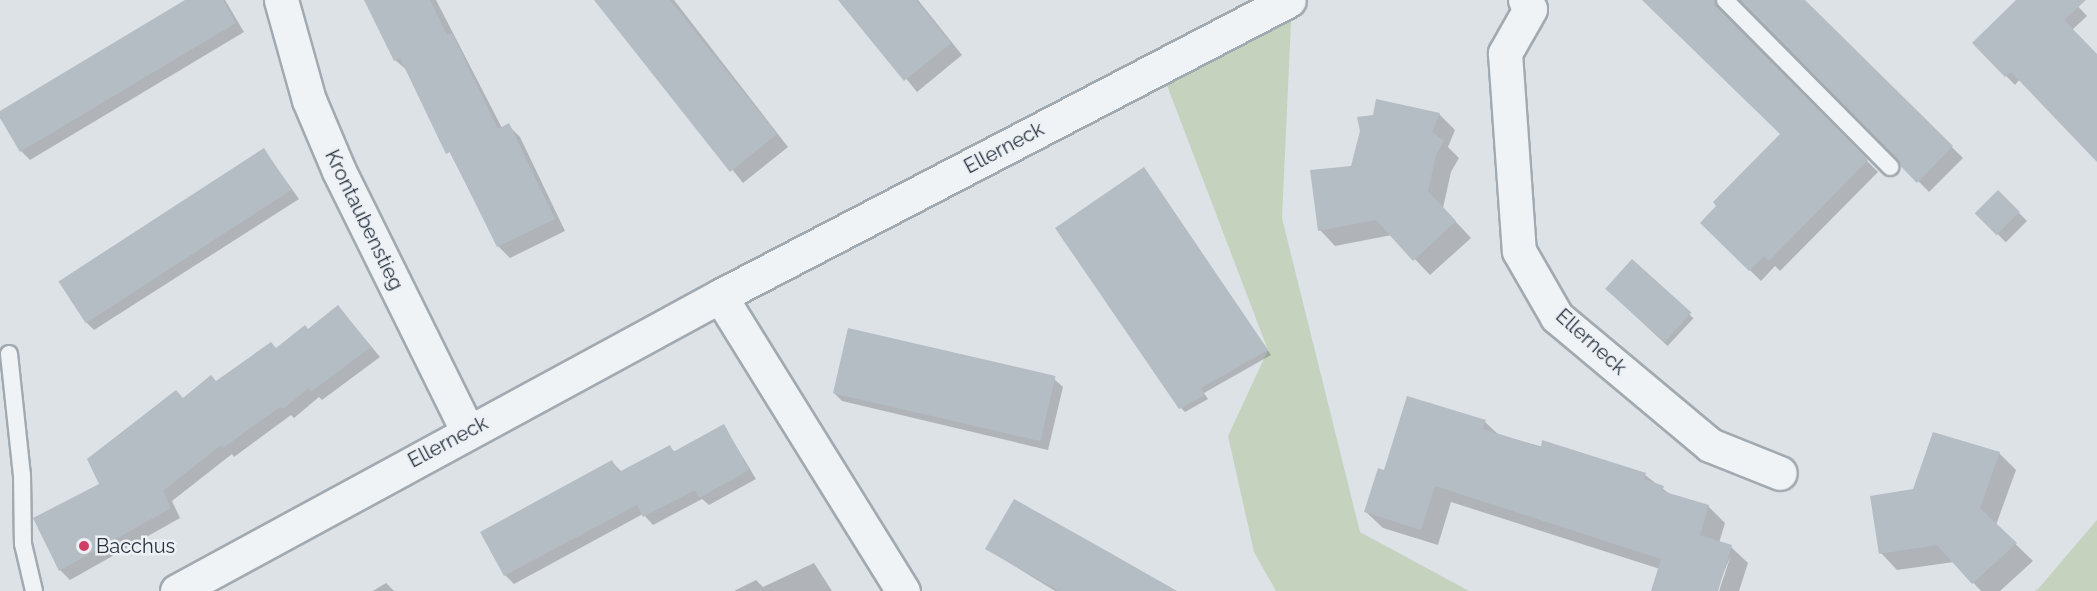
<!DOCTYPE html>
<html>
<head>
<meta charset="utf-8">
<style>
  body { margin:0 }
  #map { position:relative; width:2097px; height:591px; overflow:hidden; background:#dde2e7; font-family:Raleway,sans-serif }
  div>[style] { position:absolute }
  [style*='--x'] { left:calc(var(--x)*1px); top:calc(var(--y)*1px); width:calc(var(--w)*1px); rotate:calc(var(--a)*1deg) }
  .green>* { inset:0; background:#c5d2be }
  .shadow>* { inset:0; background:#0003; transform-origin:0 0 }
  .building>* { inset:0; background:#b4bcc4; transform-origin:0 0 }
  .roads { filter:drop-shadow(2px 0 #a2aab1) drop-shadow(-2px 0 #a2aab1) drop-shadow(0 2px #a2aab1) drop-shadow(0 -2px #a2aab1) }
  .lane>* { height:16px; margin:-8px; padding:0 8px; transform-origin:8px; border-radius:8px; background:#f0f3f6 }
  .street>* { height:33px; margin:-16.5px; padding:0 16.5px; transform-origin:16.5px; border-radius:16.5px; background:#f0f3f6 }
  .dots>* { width:16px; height:16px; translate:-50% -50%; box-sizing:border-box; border:3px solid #edf1f5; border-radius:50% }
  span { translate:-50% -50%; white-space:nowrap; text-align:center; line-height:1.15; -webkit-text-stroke:5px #edf1f5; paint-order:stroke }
  .street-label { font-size:20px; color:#26323e }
  .poi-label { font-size:20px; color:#26323e }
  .left { translate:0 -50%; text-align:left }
</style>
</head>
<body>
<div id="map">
  <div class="green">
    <i style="clip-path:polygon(1292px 0,1282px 218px,1360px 532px,1469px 591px,1276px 591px,1254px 552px,1228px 436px,1268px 350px,1160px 67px)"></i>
    <i style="clip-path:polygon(2097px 520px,2097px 591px,2034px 591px,2038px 589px)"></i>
  </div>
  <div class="shadow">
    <i style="clip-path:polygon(188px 0,225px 0,244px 32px,30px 160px,21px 151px,0 113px)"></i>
    <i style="clip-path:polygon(366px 0,436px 0,502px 128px,508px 125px,520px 137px,565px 231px,510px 258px,498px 246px,408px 71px,395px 60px)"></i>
    <i style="clip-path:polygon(597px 0,674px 0,788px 147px,743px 183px)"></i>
    <i style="clip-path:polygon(842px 0,918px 0,962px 55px,917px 92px)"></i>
    <i style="clip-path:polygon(1666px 0,1734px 0,1725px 8px,1728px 20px,1878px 172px,1780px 271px,1775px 266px,1761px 281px,1702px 223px,1782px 134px)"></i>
    <i style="clip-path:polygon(1735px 0,1803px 0,1963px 158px,1929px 192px,1744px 3px)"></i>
    <i style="clip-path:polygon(2018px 0,2072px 0,2087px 16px,2072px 30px,2097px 56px,2097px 158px,2020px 79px,2015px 85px,1974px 43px)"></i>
    <i style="clip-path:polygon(1439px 114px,1455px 130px,1448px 147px,1459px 158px,1451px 172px,1443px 208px,1471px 238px,1430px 275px,1392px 235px,1335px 246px,1320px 230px,1352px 167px)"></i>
    <i style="clip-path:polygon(264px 150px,299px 199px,94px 330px,86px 322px)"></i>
    <i style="clip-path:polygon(1148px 174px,1271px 355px,1204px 393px,1208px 399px,1185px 412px,1181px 408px)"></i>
    <i style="left:1998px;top:192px;width:41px;height:30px;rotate:45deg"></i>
    <i style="left:1632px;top:261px;width:84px;height:38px;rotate:43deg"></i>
    <i style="clip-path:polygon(347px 317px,380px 357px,322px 400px,319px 397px,294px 418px,291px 415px,234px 457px,232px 454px,172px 501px,180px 518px,70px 580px,60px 570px,38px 528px,145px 459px,184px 399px,309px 331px)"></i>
    <i style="clip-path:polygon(1054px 379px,1063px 387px,1048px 450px,842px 401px,834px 393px)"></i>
    <i style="clip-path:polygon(1485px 422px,1499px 435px,1645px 475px,1671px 495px,1708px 506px,1725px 523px,1719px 543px,1731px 547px,1748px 563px,1739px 591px,1719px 591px,1731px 555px,1716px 591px,1653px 591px,1660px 569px,1451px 502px,1438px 545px,1383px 528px,1366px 512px,1385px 472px)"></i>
    <i style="clip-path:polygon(724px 426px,756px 479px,709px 505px,702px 499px,653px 525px,643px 514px,514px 584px,505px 575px,482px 533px,612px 462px,622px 472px,670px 447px,675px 452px)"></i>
    <i style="clip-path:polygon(1999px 453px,2016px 470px,1996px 525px,2033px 561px,2000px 591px,1981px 591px,1954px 562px,1897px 570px,1881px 553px,1914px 490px)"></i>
    <i style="clip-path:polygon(987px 549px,1174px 591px,1055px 591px)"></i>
    <i style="clip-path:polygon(814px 563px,832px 591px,734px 591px,756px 580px,763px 587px)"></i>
    <i style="clip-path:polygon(386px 583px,394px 591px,373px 591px)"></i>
  </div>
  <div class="building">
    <i style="clip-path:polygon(185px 0,223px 0,236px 23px,20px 152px,0 118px,0 111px)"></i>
    <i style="clip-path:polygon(364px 0,430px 0,447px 35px,452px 33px,498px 129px,509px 123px,555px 219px,497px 247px,450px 152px,446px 154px,400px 58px,394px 61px)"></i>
    <i style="clip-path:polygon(594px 0,670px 0,777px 134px,730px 172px)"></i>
    <i style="clip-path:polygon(838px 0,916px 0,951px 43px,904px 81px)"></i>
    <i style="clip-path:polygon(1642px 0,1715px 0,1718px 7px,1868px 160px,1769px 261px,1764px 256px,1749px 271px,1700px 223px,1716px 206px,1713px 202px,1780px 134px)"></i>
    <i style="clip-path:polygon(1740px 0,1805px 0,1953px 146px,1917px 183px)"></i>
    <i style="clip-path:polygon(2016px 0,2086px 0,2064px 20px,2097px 54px,2097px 162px,2011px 72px,2005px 77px,1972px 43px)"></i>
    <i style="clip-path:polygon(1376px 99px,1440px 113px,1432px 132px,1444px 141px,1436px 155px,1428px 191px,1456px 221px,1413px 261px,1376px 220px,1318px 231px,1310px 170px,1351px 166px,1360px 131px,1357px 117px,1373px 115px)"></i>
    <i style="left:264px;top:148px;width:50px;height:245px;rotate:57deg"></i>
    <i style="clip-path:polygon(1144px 167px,1268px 350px,1201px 388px,1205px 395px,1179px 409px,1055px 228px)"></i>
    <i style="left:1998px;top:190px;width:31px;height:33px;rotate:45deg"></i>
    <i style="left:1632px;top:259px;width:80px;height:40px;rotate:42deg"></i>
    <i style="clip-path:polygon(338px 305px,371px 347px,311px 392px,309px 388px,283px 409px,280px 407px,223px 448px,221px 445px,163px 491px,171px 508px,59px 571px,33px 518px,99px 484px,87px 459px,176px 390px,183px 398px,211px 375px,216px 381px,271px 342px,276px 348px,305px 325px,308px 329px)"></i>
    <i style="left:848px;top:328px;width:213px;height:67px;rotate:13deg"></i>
    <i style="clip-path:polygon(1407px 396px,1486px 420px,1483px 429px,1541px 447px,1542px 440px,1646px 473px,1644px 479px,1664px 486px,1662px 491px,1709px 505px,1700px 535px,1732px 545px,1718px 591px,1651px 591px,1661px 559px,1435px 486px,1421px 530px,1364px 512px,1378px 468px,1384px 470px)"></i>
    <i style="clip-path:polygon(724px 424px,749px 470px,699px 498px,695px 490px,643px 517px,637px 505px,504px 576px,480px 532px,612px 460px,619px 472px,670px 445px,673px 452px)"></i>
    <i style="clip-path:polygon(1933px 432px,2000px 452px,1980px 508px,2017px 543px,1972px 584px,1937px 545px,1879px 554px,1870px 496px,1913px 489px)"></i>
    <i style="clip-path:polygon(1014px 499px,1098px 546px,1177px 591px,1059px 591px,985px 549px)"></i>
  </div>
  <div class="roads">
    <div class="lane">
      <i style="--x:1725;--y:0;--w:235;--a:45.3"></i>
      <i style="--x:9;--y:354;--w:122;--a:83.9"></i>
      <i style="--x:22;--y:475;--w:69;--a:89.2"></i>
      <i style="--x:23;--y:544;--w:48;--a:76.8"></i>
    </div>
    <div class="street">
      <i style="--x:281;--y:0;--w:104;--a:74.4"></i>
      <i style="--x:309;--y:100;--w:77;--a:67.1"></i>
      <i style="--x:339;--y:171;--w:291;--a:63.7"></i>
      <i style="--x:1525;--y:0;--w:10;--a:61"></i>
      <i style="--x:1530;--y:9;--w:51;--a:119.6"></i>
      <i style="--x:1505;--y:53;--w:198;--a:86"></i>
      <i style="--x:1519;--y:251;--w:76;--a:60.1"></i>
      <i style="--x:1557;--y:317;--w:199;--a:39.9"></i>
      <i style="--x:1710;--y:445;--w:75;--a:21.8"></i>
      <i style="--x:720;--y:296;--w:347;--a:58.2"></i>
      <i style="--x:177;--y:591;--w:618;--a:-28.51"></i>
      <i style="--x:720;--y:296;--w:641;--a:-27.48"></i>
    </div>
  </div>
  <div class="dots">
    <i style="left:84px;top:546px;background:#d13e65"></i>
  </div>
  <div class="street-label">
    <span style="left:1004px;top:148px;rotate:-28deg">Ellerneck</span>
    <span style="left:364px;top:220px;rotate:64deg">Krontaubenstieg</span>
    <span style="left:1591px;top:342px;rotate:42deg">Ellerneck</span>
    <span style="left:448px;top:442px;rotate:-28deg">Ellerneck</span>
  </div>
  <div class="poi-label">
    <span class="left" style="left:96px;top:546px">Bacchus</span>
  </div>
</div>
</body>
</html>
